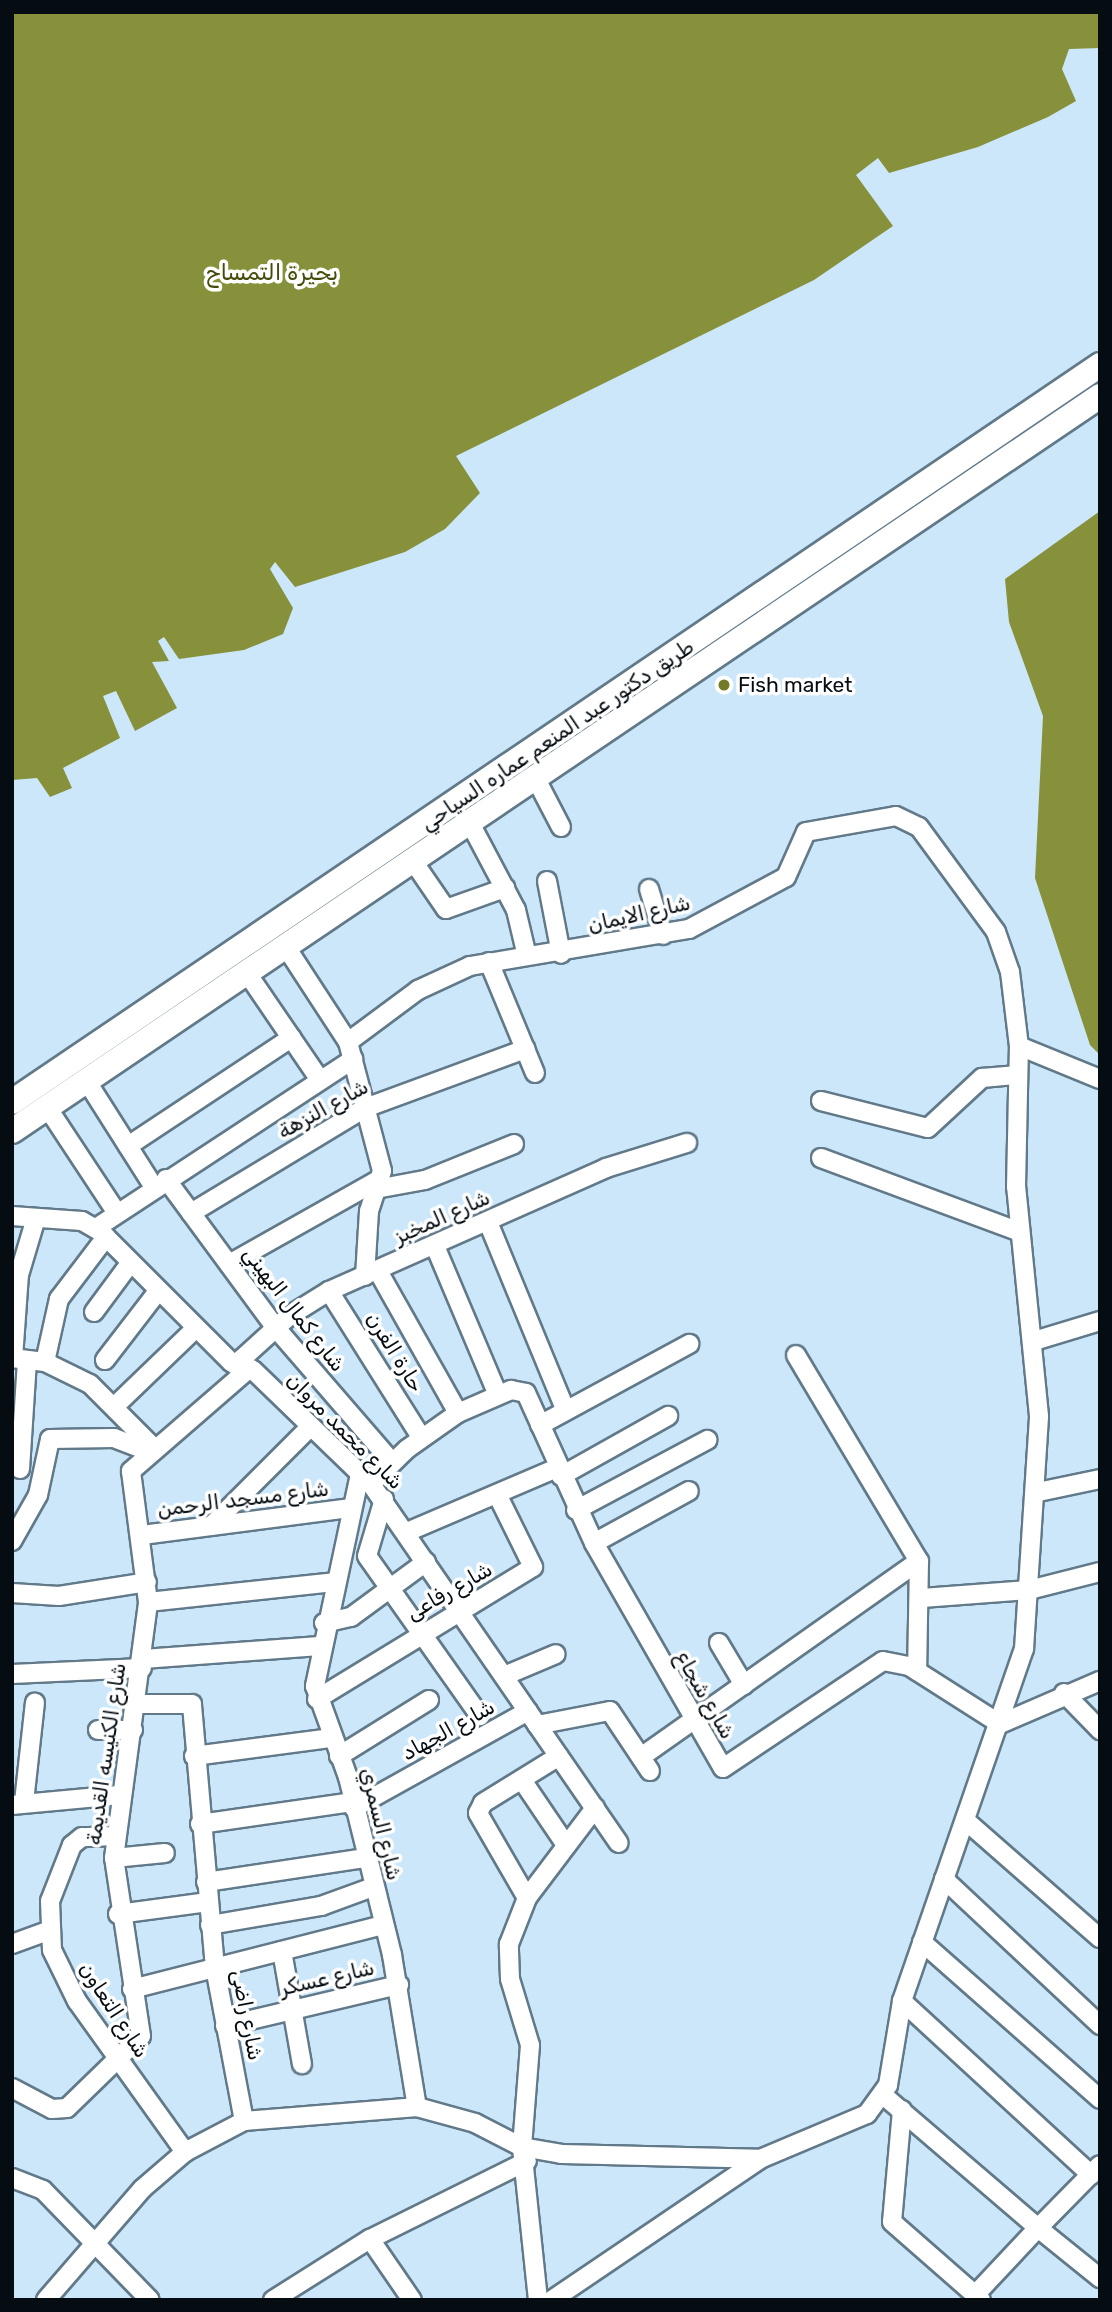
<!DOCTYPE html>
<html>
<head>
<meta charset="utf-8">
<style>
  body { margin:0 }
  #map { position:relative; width:1112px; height:2312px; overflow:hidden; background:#cbe7f9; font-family:Rubik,Cairo,sans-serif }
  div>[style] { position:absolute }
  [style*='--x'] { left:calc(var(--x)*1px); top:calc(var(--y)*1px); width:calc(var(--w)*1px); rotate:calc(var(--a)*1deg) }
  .water>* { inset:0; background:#87903b }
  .roads { filter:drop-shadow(2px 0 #617989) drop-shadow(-2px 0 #617989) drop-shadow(0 2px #617989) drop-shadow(0 -2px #617989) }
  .minor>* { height:18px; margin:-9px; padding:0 9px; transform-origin:9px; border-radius:9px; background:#fff }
  .secondary>* { height:24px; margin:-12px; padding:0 12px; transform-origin:12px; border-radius:12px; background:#fff }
  .dots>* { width:19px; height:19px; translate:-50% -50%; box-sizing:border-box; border:4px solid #fff; border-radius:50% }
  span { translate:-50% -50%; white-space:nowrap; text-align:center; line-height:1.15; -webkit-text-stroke:7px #fff; paint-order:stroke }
  .poi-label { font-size:21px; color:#050d13 }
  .left { translate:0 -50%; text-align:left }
  .street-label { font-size:21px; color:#050d13 }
  .water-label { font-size:23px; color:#464c0a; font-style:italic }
  .frame { position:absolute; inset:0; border:14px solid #050d13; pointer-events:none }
</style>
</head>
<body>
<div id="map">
  <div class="water">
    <i style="clip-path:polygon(12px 12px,1100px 12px,1100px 48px,1069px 49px,1062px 69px,1076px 101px,1048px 117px,978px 147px,889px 173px,878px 158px,856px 175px,893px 226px,814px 280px,456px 456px,480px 493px,445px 529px,405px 552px,295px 587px,275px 562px,270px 569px,293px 608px,283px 634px,244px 650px,179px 659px,164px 637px,158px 641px,169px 661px,152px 662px,177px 708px,135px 731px,116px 691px,103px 696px,120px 738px,63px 768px,72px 788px,50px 797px,37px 778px,12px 780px)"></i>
    <i style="clip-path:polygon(1100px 511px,1100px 1055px,1090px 1045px,1035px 878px,1043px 716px,1009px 622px,1005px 579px)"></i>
  </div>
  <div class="roads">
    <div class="minor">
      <i style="--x:536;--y:779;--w:54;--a:62.5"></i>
      <i style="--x:470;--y:823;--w:98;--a:62.1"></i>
      <i style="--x:516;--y:910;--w:47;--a:76.6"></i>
      <i style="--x:413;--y:861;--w:58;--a:55.5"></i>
      <i style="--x:446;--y:909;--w:63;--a:-19.6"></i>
      <i style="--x:547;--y:881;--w:74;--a:79.1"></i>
      <i style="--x:649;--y:889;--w:48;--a:73.1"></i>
      <i style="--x:286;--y:947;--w:113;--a:56.9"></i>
      <i style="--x:348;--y:1042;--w:133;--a:75.2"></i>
      <i style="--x:382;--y:1171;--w:42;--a:108"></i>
      <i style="--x:369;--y:1211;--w:65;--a:93.5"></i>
      <i style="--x:489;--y:962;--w:120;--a:67.5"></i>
      <i style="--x:247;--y:973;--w:130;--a:55.7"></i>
      <i style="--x:348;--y:1042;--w:87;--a:-36.6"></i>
      <i style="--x:418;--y:990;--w:57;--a:-24.8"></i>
      <i style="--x:470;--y:966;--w:222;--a:-9.6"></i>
      <i style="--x:689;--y:929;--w:110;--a:-28.2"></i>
      <i style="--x:786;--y:877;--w:49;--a:-66"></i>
      <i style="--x:806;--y:832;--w:91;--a:-10.1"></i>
      <i style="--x:896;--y:816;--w:25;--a:26"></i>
      <i style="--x:919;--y:827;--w:130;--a:53.7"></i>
      <i style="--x:996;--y:932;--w:42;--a:70.7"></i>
      <i style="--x:1010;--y:972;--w:75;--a:83.1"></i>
      <i style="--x:1019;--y:1046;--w:87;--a:22.2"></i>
      <i style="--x:86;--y:1080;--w:127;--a:57.6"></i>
      <i style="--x:821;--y:1101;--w:110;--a:14.2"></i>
      <i style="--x:928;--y:1128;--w:74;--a:-42.8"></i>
      <i style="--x:982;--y:1078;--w:33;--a:-5"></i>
      <i style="--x:47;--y:1107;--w:127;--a:56.6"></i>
      <i style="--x:128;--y:1146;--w:196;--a:-33.5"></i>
      <i style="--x:821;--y:1158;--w:212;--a:20.4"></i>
      <i style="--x:166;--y:1179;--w:184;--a:53.6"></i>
      <i style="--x:275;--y:1327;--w:179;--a:49.1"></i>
      <i style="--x:376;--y:1189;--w:50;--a:-10.4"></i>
      <i style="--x:425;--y:1180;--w:96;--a:-22"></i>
      <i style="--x:191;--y:1213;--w:203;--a:-31.1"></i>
      <i style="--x:365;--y:1108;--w:171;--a:-20.2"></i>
      <i style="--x:12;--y:1216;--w:70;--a:4.1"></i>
      <i style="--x:82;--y:1221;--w:22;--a:30"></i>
      <i style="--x:101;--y:1232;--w:184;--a:45"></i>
      <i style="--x:231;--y:1362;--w:23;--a:20"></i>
      <i style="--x:253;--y:1370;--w:164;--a:44"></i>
      <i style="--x:371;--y:1484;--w:436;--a:55.4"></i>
      <i style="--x:488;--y:1222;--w:204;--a:67.6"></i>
      <i style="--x:96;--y:1228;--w:308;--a:-33.3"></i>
      <i style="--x:435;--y:1246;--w:162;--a:67.1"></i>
      <i style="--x:229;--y:1264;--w:173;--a:-29.4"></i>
      <i style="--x:378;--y:1271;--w:163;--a:60.6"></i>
      <i style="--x:329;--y:1291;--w:173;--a:57.8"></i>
      <i style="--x:94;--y:1312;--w:62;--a:-53.5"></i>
      <i style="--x:1034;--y:1341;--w:69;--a:-16.9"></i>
      <i style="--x:796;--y:1355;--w:240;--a:59.2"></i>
      <i style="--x:919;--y:1561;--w:110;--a:91"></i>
      <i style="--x:12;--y:1358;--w:33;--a:7"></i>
      <i style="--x:45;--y:1362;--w:50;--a:26.1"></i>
      <i style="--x:90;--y:1384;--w:92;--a:45"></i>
      <i style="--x:13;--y:1358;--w:83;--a:-85.9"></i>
      <i style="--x:19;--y:1275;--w:59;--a:-73.4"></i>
      <i style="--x:105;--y:1360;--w:88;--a:-52.4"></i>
      <i style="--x:45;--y:1362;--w:65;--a:-77.5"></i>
      <i style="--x:59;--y:1299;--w:78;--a:-52.8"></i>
      <i style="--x:235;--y:1365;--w:73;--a:-42.2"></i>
      <i style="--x:289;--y:1316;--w:47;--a:-32"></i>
      <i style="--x:329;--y:1291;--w:303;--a:-23.9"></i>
      <i style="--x:606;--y:1168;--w:85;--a:-17.2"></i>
      <i style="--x:116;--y:1405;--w:111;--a:-43.9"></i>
      <i style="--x:540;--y:1425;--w:170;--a:-28.5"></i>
      <i style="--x:20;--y:1469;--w:109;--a:-86.3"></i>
      <i style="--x:360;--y:1474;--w:217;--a:102"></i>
      <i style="--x:315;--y:1686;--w:97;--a:70.1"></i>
      <i style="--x:348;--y:1777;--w:183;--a:76.1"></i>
      <i style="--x:392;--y:1955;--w:154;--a:80.7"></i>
      <i style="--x:561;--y:1476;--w:123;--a:-29.3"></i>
      <i style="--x:371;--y:1484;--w:50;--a:-44.2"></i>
      <i style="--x:407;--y:1449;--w:62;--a:-35.2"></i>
      <i style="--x:458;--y:1413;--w:58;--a:-23.5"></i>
      <i style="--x:511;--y:1390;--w:15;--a:11"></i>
      <i style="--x:526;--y:1393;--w:165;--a:65.6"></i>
      <i style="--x:594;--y:1543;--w:259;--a:60.2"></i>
      <i style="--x:723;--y:1768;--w:192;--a:-33.8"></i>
      <i style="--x:883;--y:1661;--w:26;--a:11"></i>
      <i style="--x:909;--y:1666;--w:108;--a:32.5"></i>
      <i style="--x:1000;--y:1724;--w:109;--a:-23.3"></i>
      <i style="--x:1038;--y:1492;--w:63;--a:-11.8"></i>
      <i style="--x:384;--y:1499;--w:59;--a:106.6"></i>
      <i style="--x:367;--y:1556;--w:196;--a:54.8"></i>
      <i style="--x:576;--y:1510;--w:149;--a:-28.1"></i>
      <i style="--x:211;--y:1526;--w:141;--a:-45"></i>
      <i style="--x:407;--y:1532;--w:163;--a:-23.1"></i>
      <i style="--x:142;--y:1535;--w:211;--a:-7.4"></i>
      <i style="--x:12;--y:1541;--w:53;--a:-60.5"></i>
      <i style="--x:38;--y:1495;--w:57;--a:-77.9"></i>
      <i style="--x:50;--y:1439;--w:64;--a:-0.9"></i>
      <i style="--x:114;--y:1438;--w:40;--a:21"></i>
      <i style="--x:594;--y:1543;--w:108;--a:-28.7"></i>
      <i style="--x:12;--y:1593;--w:47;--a:3.7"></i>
      <i style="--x:59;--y:1596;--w:89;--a:-9"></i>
      <i style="--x:922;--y:1598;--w:107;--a:-4.3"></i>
      <i style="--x:1029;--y:1590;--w:73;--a:-14.2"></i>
      <i style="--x:148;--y:1602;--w:187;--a:-6.1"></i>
      <i style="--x:324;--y:1623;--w:28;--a:-13"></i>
      <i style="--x:351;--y:1617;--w:93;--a:-36.3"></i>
      <i style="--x:719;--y:1643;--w:49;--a:59.2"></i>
      <i style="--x:143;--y:1659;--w:177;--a:-4.2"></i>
      <i style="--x:12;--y:1674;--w:130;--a:-2.6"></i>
      <i style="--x:504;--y:1676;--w:56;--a:-22.9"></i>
      <i style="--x:1064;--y:1693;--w:52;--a:45.8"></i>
      <i style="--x:317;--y:1699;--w:253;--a:-31.4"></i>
      <i style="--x:533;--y:1567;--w:81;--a:-116.3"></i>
      <i style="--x:537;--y:1725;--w:74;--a:-10.9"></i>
      <i style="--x:610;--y:1711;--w:72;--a:56.3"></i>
      <i style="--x:98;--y:1730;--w:35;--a:0"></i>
      <i style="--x:194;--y:1756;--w:137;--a:-7.5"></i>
      <i style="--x:339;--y:1756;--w:106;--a:-31.9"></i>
      <i style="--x:641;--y:1757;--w:340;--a:-35.2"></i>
      <i style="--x:522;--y:1780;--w:78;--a:55.9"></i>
      <i style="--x:24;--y:1802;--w:100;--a:-83.7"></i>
      <i style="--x:12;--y:1805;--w:108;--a:-5.3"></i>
      <i style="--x:354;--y:1808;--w:199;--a:-29.1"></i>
      <i style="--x:965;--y:1820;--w:179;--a:41.2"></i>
      <i style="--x:200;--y:1824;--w:155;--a:-8.2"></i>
      <i style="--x:115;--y:1836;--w:33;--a:178"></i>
      <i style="--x:82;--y:1837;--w:13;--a:141"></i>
      <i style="--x:72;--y:1845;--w:60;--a:111.4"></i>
      <i style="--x:50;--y:1901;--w:49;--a:87.7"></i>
      <i style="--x:52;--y:1950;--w:57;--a:63.9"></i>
      <i style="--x:77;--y:2001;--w:186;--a:54.4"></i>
      <i style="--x:114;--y:1858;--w:51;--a:-5.6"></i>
      <i style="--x:944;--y:1879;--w:214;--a:43.1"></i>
      <i style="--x:206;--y:1882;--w:160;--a:-8.6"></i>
      <i style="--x:527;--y:1898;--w:98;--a:-120"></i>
      <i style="--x:478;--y:1813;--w:11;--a:-63"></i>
      <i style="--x:483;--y:1803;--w:89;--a:-31.7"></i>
      <i style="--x:118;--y:1914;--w:91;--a:-7.6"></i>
      <i style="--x:210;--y:1925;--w:113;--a:-9.7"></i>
      <i style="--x:321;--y:1906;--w:55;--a:-20.1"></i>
      <i style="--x:922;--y:1942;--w:237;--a:41.4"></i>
      <i style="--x:12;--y:1944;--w:38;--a:-20"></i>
      <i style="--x:282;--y:1951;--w:115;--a:80"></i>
      <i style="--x:132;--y:1989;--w:260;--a:-14.3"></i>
      <i style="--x:902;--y:2001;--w:257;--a:42.6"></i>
      <i style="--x:225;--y:2026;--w:179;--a:-13.3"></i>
      <i style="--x:12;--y:2088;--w:45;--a:27.7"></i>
      <i style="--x:52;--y:2109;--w:15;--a:-4"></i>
      <i style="--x:67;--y:2108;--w:103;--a:-44.2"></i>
      <i style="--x:141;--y:2036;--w:180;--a:-98.6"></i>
      <i style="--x:114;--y:1858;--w:258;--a:-82.4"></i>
      <i style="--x:148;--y:1602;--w:132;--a:-97.4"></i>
      <i style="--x:131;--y:1471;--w:157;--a:-40.9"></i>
      <i style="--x:883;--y:2095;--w:204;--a:40.6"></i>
      <i style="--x:1038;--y:2228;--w:88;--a:-45.5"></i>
      <i style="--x:902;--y:2110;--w:112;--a:95.1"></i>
      <i style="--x:892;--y:2222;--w:118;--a:41.2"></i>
      <i style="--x:244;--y:2121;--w:174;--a:-4.6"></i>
      <i style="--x:417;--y:2107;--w:60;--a:15.4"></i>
      <i style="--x:475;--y:2123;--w:53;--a:27.1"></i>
      <i style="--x:522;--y:2147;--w:40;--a:10"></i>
      <i style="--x:561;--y:2154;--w:199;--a:1.4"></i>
      <i style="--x:12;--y:2178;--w:33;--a:21"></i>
      <i style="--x:43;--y:2190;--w:153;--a:45.8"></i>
      <i style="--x:370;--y:2239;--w:74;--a:55.5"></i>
      <i style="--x:975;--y:2295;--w:92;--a:-46.8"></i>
      <i style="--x:1038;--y:2228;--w:80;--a:38.9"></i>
      <i style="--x:46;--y:2300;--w:147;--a:-49.1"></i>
      <i style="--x:142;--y:2189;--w:57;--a:-40.7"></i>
      <i style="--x:185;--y:2152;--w:67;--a:-27.7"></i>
      <i style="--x:244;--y:2121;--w:156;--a:-100.7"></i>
      <i style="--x:215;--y:1968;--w:265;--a:-95"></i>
      <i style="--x:192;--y:1704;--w:54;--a:180"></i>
      <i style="--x:273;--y:2300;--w:115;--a:-32.2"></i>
      <i style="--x:370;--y:2239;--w:175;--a:-26.4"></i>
      <i style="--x:538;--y:2300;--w:154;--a:-96"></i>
      <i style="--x:522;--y:2147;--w:102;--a:-85.5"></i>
      <i style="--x:530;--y:2045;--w:69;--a:-106.9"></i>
      <i style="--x:510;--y:1979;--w:35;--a:-92"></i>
      <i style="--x:509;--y:1944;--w:49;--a:-68.6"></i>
      <i style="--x:527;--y:1898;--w:113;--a:-52.9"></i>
      <i style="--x:552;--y:2300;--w:251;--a:-34.1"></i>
      <i style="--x:760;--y:2159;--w:116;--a:-22.8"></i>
      <i style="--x:867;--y:2114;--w:36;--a:-54"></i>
      <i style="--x:888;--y:2085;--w:85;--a:-80.5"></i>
      <i style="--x:902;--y:2001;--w:373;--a:-70.9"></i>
      <i style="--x:1024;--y:1649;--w:233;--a:-86.3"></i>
      <i style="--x:1039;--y:1416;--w:230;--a:-95.7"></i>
      <i style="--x:1016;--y:1187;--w:141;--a:-88.8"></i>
    </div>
    <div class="secondary">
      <i style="--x:12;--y:1102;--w:1314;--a:-34.11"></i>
      <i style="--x:12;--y:1131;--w:1313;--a:-34.04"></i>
    </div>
  </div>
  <div class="dots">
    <i style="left:724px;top:685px;background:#737b26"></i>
  </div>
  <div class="poi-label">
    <span class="left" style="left:738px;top:685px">Fish market</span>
  </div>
  <div class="street-label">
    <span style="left:557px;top:735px;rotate:-34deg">طريق دكتور عبد المنعم عماره السياحي</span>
    <span style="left:639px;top:914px;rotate:-13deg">شارع الايمان</span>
    <span style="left:323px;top:1109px;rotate:-29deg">شارع النزهة</span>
    <span style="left:442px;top:1217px;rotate:-24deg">شارع المخبز</span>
    <span style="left:294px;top:1309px;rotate:52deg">شارع كمال البهيني</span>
    <span style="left:395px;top:1352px;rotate:58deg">حارة الفرن</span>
    <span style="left:345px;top:1431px;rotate:45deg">شارع محمد مروان</span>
    <span style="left:243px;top:1499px;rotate:-7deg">شارع مسجد الرحمن</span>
    <span style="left:449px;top:1591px;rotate:-30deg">شارع رفاعى</span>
    <span style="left:705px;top:1695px;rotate:60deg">شارع شجاع</span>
    <span style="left:448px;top:1730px;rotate:-29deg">شارع الجهاد</span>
    <span style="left:106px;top:1754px;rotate:-82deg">شارع الكنيسه القديمة</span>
    <span style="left:381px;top:1824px;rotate:76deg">شارع السمري</span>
    <span style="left:327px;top:1978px;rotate:-13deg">شارع عسكر</span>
    <span style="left:114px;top:2010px;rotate:57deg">شارع التعاون</span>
    <span style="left:247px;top:2015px;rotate:79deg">شارع راضى</span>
  </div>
  <div class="water-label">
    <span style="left:272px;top:272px">بحيرة التمساح</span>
  </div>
  <div class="frame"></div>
</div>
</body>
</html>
